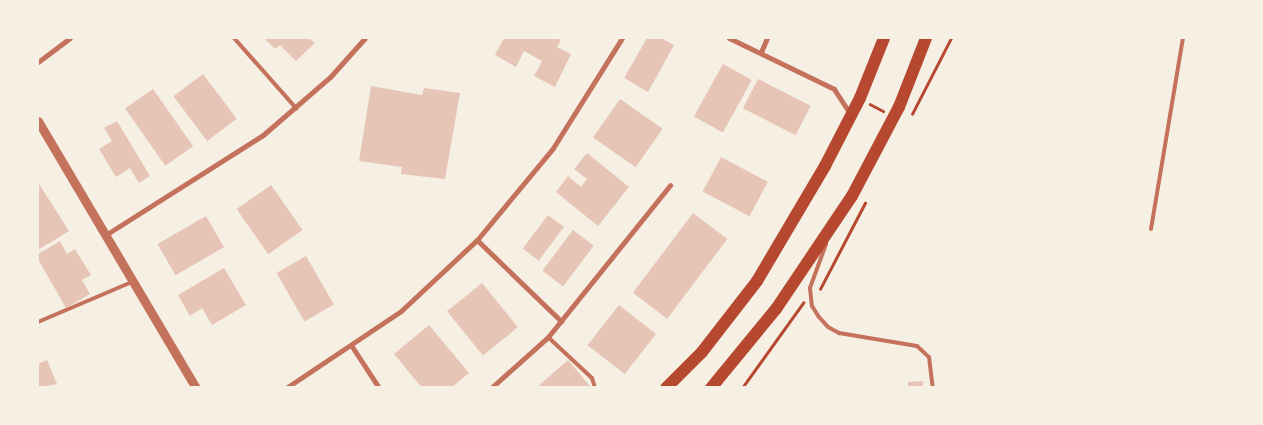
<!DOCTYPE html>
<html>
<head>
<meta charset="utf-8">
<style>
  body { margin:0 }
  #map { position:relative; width:1263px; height:425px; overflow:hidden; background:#f6efe4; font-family:"Work Sans",sans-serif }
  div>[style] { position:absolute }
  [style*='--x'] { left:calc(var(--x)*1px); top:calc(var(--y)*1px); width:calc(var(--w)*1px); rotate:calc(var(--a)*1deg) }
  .building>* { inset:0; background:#e6c5b7; transform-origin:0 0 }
  .path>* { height:2.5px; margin:-1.25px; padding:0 1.25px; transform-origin:1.25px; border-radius:1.25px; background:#b5482f }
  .service>* { height:4px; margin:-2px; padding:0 2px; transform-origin:2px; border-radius:2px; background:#c5725c }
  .minor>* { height:5px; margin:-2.5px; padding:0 2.5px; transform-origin:2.5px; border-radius:2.5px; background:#c5725c }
  .tertiary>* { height:9px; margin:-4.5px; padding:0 4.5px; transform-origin:4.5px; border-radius:4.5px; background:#c5725c }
  .primary>* { height:12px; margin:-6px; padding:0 6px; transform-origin:6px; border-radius:6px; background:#b5482f }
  span { translate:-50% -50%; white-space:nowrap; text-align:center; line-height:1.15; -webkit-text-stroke:5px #f6efe4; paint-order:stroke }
  .frame { position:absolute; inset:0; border:39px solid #f6efe4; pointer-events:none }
</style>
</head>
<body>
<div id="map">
  <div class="building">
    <i style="clip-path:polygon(264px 38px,309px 38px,315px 43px,296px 61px,280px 45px,275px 49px)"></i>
    <i style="clip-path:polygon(504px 38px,556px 38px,561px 40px,557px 47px,571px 54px,555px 87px,534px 76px,542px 61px,524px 51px,516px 67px,495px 55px)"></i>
    <i style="clip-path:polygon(647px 38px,661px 38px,674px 45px,648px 92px,624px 78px)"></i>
    <i style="left:723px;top:64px;width:33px;height:60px;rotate:29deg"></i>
    <i style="left:203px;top:74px;width:56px;height:37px;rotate:53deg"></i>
    <i style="left:758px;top:79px;width:59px;height:33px;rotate:27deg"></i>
    <i style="clip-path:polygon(371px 86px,422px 95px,424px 88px,460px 93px,445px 179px,401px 174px,402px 167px,359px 161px)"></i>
    <i style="left:153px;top:89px;width:70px;height:34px;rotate:55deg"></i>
    <i style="left:620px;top:99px;width:52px;height:47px;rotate:35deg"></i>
    <i style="clip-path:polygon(117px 121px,150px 176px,139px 183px,130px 168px,116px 177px,99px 149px,112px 141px,104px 128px)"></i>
    <i style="clip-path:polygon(587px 153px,629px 187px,598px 226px,556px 192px,568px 176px,581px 187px,587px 179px,574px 169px)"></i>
    <i style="left:721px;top:157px;width:53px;height:39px;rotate:28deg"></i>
    <i style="clip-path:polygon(39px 184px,69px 231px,38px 250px,38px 185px)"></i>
    <i style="left:271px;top:185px;width:55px;height:42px;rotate:55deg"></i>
    <i style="left:693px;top:213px;width:43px;height:100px;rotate:37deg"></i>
    <i style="left:548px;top:215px;width:20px;height:42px;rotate:37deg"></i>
    <i style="left:206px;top:216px;width:36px;height:56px;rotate:60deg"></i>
    <i style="left:573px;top:230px;width:26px;height:51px;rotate:37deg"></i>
    <i style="clip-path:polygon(60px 241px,67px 254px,75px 249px,91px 275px,82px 280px,90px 294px,66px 308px,38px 259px,38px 254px)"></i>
    <i style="left:306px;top:256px;width:56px;height:34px;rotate:60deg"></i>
    <i style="clip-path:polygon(224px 268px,246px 305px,212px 325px,202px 308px,190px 316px,178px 295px)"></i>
    <i style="left:482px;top:283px;width:57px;height:45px;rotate:51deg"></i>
    <i style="left:619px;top:305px;width:47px;height:51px;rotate:38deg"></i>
    <i style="clip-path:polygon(429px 325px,469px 373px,451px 388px,422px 388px,394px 354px)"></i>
    <i style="clip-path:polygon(47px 360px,57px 384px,38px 388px,38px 364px)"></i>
    <i style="clip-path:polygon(568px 360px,590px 386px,536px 388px)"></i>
    <i style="clip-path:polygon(923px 381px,923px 388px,908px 388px,908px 382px)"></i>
  </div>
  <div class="path">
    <i style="--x:870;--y:104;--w:15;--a:28"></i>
    <i style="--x:912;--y:114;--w:85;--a:-62.8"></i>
    <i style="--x:820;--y:289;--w:97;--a:-62.4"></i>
    <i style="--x:742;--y:388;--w:105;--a:-54.3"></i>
  </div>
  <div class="service">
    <i style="--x:234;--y:38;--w:94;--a:48.5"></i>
    <i style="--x:1151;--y:229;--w:194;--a:-80.5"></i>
    <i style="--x:826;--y:244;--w:47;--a:110"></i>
    <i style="--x:810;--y:288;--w:18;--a:84"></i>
    <i style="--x:812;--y:306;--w:13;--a:58"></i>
    <i style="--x:819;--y:317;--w:13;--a:48"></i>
    <i style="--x:828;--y:327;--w:13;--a:29"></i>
    <i style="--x:839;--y:333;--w:79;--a:9.5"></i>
    <i style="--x:917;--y:346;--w:16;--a:43"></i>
    <i style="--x:929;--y:357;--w:31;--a:83"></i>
    <i style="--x:38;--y:322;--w:102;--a:-23.1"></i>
    <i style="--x:548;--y:337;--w:60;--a:43"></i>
    <i style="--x:592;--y:378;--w:10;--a:73"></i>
  </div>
  <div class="minor">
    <i style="--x:729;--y:38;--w:117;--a:25.9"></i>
    <i style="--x:834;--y:89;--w:30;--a:57"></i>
    <i style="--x:761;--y:52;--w:15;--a:-67"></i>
    <i style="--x:38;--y:62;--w:40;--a:-37"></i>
    <i style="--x:107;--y:234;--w:185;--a:-32.4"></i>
    <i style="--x:263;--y:135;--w:90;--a:-40.9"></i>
    <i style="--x:331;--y:76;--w:51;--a:-48.2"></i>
    <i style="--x:477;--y:240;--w:117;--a:44"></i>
    <i style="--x:351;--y:345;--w:51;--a:56.9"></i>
    <i style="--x:286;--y:388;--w:138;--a:-33.8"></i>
    <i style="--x:401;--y:311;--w:104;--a:-43.1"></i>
    <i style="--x:477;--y:240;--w:119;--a:-50.4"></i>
    <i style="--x:553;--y:148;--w:130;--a:-57.9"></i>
    <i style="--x:491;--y:388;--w:76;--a:-41.8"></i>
    <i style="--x:548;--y:337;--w:195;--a:-51.2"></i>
  </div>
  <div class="tertiary">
    <i style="--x:38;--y:121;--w:310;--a:59.4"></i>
  </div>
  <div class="primary">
    <i style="--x:666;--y:388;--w:51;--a:-45"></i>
    <i style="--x:702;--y:352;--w:90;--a:-52.2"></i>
    <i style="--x:757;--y:281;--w:134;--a:-59.4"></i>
    <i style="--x:825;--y:166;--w:76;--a:-62.8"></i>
    <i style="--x:860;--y:98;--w:65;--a:-68.2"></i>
    <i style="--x:711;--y:388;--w:102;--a:-50.6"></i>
    <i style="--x:776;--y:309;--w:136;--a:-56.1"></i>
    <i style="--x:852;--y:196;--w:101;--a:-62.2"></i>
    <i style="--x:899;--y:107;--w:74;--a:-68.6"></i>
  </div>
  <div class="frame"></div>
</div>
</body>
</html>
